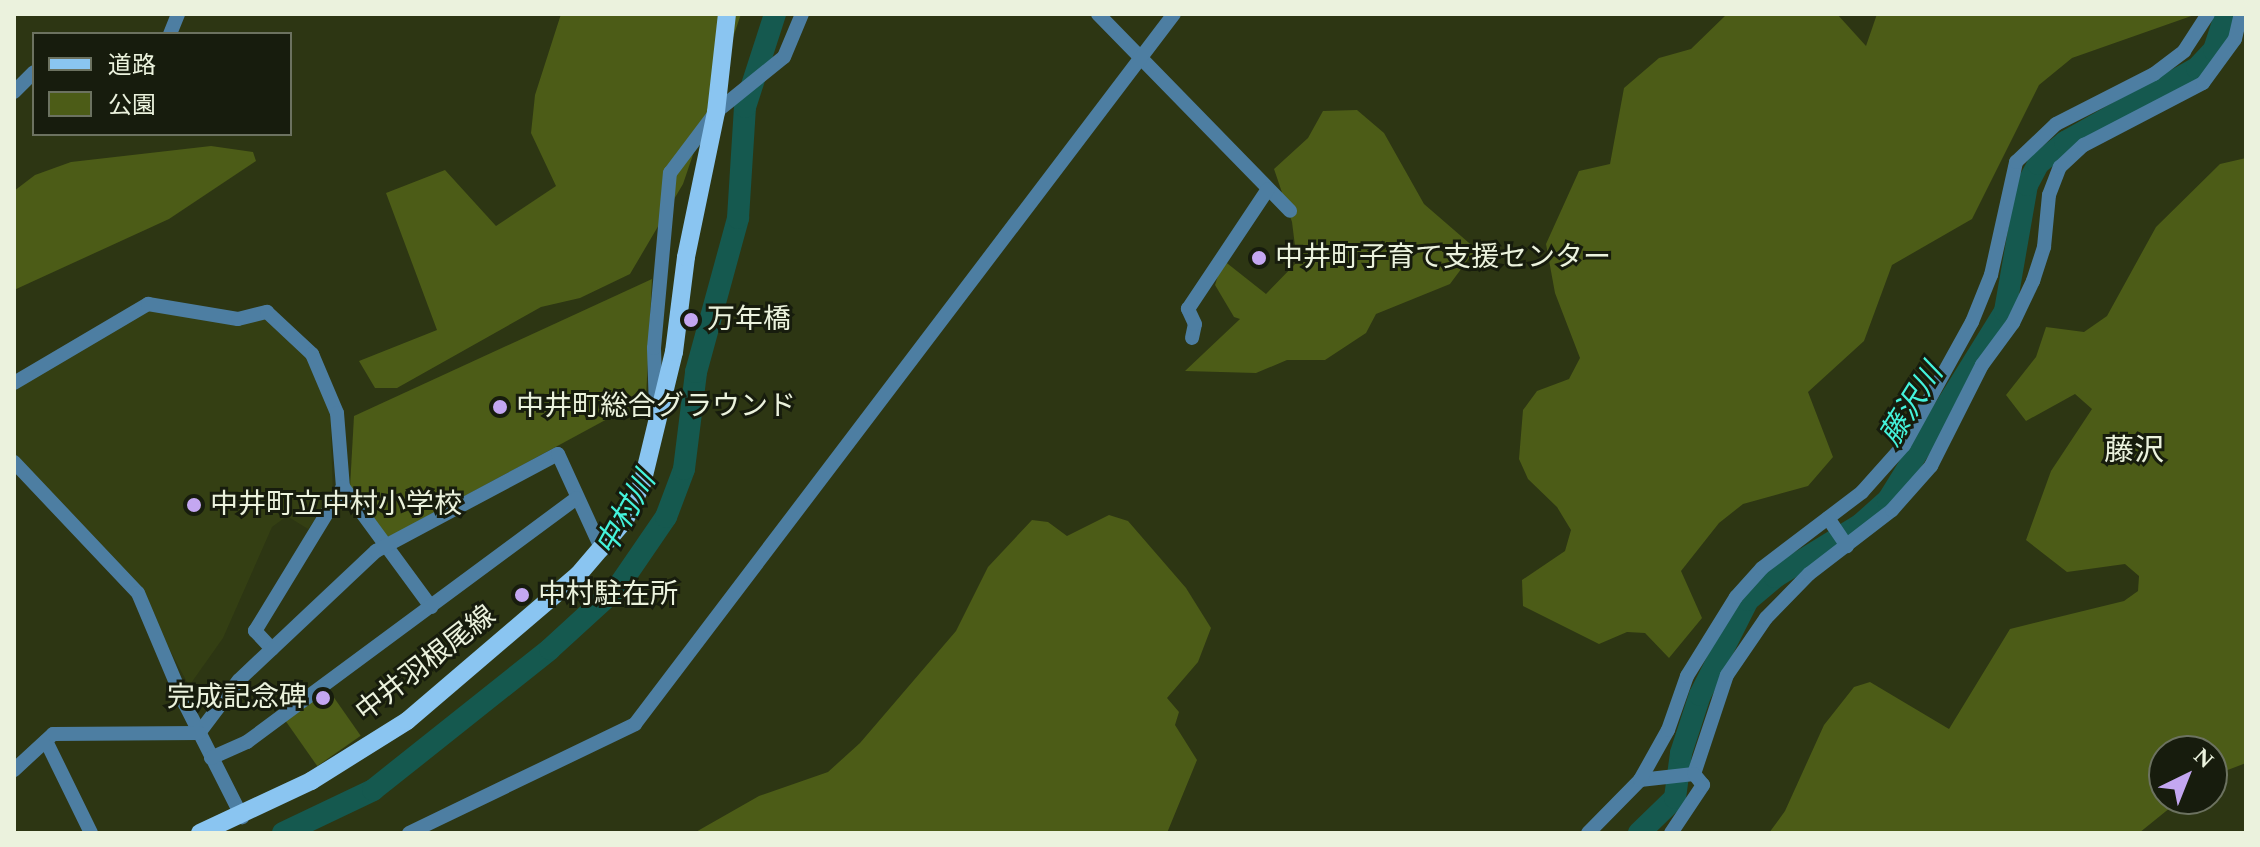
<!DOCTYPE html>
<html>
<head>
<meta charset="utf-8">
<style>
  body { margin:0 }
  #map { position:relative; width:2260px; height:847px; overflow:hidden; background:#2d3613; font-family:Spectral,"Noto Sans JP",serif }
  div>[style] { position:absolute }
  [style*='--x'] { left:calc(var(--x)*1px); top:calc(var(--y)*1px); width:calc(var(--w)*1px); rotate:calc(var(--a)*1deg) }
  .built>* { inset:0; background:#343f13 }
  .green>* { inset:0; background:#4c5c17; transform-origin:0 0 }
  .river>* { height:22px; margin:-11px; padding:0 11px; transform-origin:11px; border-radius:11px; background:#15594f }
  .minor>* { height:14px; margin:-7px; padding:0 7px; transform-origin:7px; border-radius:7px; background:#4d7ea2 }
  .major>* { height:18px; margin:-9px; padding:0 9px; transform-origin:9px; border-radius:9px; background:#8ac5f1 }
  .dots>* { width:22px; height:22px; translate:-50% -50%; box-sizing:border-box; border:4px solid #171c0d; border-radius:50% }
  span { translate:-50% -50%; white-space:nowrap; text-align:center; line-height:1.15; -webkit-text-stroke:6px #171c0d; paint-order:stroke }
  .poi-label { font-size:28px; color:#ebf2dd }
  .left { translate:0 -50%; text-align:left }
  .right { translate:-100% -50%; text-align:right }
  .street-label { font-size:28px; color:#ebf2dd }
  .water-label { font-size:30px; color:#44f3dc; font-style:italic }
  .neighbourhood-label { font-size:30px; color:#ebf2dd }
  .frame { position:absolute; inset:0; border:16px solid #ebf2dd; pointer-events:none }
  .legend { position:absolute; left:32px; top:32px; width:260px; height:104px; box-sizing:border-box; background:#171c0d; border:2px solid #6c7260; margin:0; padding:10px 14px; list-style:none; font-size:24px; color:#ebf2dd }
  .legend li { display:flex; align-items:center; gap:16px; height:40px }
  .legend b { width:40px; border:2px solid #6c7260 }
  .north { position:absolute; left:2148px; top:735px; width:80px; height:80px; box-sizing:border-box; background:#171c0d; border:2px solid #6c7260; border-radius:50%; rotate:43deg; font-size:22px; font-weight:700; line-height:32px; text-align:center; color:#ebf2dd }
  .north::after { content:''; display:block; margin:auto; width:28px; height:36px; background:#c4a7f1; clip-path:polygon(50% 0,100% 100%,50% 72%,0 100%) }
</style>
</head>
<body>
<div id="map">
  <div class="built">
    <i style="clip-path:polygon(146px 309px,269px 317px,308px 356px,330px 406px,333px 495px,308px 529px,287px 516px,272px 527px,223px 638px,189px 686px,131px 577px,15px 455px,14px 447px,14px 389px)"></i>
  </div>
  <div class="green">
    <i style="clip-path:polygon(561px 14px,741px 14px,683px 184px,630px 274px,580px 298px,541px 307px,397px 388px,375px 388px,359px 361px,437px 330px,386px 193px,445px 170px,496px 226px,556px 186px,531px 133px,535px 95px)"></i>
    <i style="clip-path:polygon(1727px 14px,1837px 14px,1866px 46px,1877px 14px,2197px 14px,2072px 58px,2039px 85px,1972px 219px,1892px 265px,1864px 341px,1808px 392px,1833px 457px,1808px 486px,1743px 504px,1719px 523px,1681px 571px,1702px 618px,1669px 658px,1645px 633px,1627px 632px,1599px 644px,1523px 606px,1522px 580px,1565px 551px,1571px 530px,1557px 507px,1528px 479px,1519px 459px,1523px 410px,1537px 391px,1569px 379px,1580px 358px,1555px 293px,1546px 244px,1579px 171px,1610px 164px,1624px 88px,1659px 58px,1691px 49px)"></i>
    <i style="clip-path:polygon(1357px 110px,1384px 133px,1424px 204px,1476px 249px,1450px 284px,1376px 314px,1366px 333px,1325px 360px,1287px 360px,1256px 373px,1185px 371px,1240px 319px,1234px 317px,1215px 285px,1223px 260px,1266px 294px,1297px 262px,1292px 222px,1274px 169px,1308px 138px,1323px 111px)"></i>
    <i style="clip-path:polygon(211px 146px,253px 152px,256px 161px,169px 219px,14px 290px,14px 191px,35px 175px,71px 162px)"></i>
    <i style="clip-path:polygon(2246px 158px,2246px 763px,2212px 776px,2212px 751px,2164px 751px,2164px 799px,2181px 799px,2139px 833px,1769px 833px,1785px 811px,1824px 725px,1854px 687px,1870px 682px,1949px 729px,2010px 629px,2124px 601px,2138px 591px,2139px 576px,2125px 564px,2067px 572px,2026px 540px,2051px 471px,2092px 409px,2075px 394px,2026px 421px,2006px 395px,2036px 357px,2046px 327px,2084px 332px,2107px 316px,2156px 227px,2220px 164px)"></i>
    <i style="clip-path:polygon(652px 279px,646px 398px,389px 537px,383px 536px,350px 487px,354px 416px)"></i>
    <i style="clip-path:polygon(1109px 515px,1128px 521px,1186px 588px,1211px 628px,1198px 662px,1167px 698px,1179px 712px,1175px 725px,1197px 760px,1167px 833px,694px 833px,759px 796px,828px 772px,860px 743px,956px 631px,988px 567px,1032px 520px,1048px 522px,1067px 536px)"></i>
    <i style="left:328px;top:689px;width:57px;height:53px;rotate:55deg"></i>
  </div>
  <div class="river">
    <i style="--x:283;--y:833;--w:100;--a:-25.5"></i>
    <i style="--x:373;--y:790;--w:226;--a:-38.5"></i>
    <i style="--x:550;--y:649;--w:92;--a:-42.4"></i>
    <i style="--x:618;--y:587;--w:85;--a:-55.6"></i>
    <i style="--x:666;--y:517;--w:51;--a:-69.4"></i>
    <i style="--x:684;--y:469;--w:98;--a:-82.9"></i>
    <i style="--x:696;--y:372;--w:160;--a:-74.7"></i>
    <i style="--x:738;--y:218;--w:111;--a:-86.4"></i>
    <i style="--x:745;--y:107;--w:98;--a:-72.1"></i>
    <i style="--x:1639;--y:833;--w:50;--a:-44.2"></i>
    <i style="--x:1675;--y:798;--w:45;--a:-82.4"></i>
    <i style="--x:1681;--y:753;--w:61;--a:-71.9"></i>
    <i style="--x:1700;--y:695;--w:106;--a:-63.2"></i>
    <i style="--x:1748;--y:600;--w:35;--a:-40"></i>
    <i style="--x:1775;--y:577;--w:100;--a:-31.5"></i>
    <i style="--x:1860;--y:525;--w:38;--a:-42"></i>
    <i style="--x:1888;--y:500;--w:222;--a:-58.2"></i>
    <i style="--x:2005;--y:311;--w:128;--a:-80.1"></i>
    <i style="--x:2027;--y:185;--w:24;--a:-62"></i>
    <i style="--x:2038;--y:164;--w:35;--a:-39"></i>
    <i style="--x:2065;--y:142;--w:151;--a:-29.3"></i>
    <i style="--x:2197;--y:68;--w:25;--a:-47"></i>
    <i style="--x:2214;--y:50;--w:38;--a:-72"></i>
  </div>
  <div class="minor">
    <i style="--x:1098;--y:14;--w:275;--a:45.7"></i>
    <i style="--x:170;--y:34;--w:22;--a:-68"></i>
    <i style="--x:14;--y:92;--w:28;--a:-45"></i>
    <i style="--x:1192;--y:338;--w:14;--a:-78"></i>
    <i style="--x:1195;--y:324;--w:17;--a:-115"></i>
    <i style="--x:1188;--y:309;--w:144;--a:-56.3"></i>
    <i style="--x:14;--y:383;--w:156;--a:-30.5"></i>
    <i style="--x:148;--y:304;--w:91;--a:9.5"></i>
    <i style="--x:238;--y:319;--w:30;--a:-14"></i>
    <i style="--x:267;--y:312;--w:62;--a:43"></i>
    <i style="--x:312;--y:354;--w:64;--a:67"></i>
    <i style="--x:337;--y:413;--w:74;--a:85.4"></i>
    <i style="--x:343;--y:487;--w:149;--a:53.7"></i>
    <i style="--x:656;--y:409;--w:61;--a:-91.9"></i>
    <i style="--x:654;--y:348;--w:176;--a:-84.8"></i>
    <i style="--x:670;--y:173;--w:76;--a:-53"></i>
    <i style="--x:716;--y:112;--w:87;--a:-39"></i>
    <i style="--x:784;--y:57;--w:47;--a:-67.3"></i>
    <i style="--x:14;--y:462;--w:180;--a:46.6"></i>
    <i style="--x:138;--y:593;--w:121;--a:67.1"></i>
    <i style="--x:185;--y:704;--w:127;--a:63.2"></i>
    <i style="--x:1828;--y:518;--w:34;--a:56"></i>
    <i style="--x:272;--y:649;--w:25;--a:-133"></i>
    <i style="--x:255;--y:631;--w:169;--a:-58.6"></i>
    <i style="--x:199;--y:733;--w:66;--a:-53"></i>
    <i style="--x:239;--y:680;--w:188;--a:-43.3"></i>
    <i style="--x:376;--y:551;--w:206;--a:-28.1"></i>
    <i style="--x:558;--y:454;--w:106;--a:65.4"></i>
    <i style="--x:46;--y:741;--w:102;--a:63.9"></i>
    <i style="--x:211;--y:758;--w:39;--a:-24"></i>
    <i style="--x:247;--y:742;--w:410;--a:-36.5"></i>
    <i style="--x:14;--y:770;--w:53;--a:-42.7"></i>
    <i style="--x:53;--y:734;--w:146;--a:-0.4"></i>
    <i style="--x:1694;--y:774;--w:104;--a:-71.6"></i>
    <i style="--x:1727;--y:675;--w:69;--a:-55.6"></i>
    <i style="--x:1766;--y:618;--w:62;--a:-45.7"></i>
    <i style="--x:1809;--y:574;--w:105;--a:-37.6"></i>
    <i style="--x:1892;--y:510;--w:59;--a:-48.4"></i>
    <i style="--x:1931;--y:466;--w:113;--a:-63.2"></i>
    <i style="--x:1982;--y:365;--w:52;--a:-53.6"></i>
    <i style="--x:2013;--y:323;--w:47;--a:-64.5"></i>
    <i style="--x:2033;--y:281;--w:36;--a:-72"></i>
    <i style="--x:2044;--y:247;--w:52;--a:-84.5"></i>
    <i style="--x:2049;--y:195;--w:30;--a:-69"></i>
    <i style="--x:2060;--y:167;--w:33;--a:-43"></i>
    <i style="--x:2084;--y:145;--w:134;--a:-27.5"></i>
    <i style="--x:2203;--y:83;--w:54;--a:-54"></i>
    <i style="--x:2235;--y:39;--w:26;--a:-77"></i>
    <i style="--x:1640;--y:780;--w:54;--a:-6.3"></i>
    <i style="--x:409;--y:833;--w:251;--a:-25.7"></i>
    <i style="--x:635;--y:724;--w:891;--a:-52.8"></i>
    <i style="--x:1588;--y:833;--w:74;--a:-45.5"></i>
    <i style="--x:1640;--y:780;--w:57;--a:-60.8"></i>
    <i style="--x:1668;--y:730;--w:57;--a:-70.6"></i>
    <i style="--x:1687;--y:676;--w:93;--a:-58.2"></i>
    <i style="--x:1736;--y:597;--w:39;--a:-48"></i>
    <i style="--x:1762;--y:568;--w:126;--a:-37.2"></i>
    <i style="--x:1862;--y:492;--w:63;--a:-48.2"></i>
    <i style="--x:1904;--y:445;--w:141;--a:-61.1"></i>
    <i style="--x:1972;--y:322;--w:51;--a:-68"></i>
    <i style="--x:1991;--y:275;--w:116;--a:-77.5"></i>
    <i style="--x:2016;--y:162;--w:55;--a:-43.5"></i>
    <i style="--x:2056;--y:124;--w:110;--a:-27"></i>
    <i style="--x:2154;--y:74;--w:38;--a:-37"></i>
    <i style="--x:2184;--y:51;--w:44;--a:-57"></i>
    <i style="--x:1671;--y:833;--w:58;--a:-56.3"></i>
    <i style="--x:1703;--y:785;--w:14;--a:-129"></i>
  </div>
  <div class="major">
    <i style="--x:200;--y:833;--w:123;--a:-25.1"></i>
    <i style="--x:311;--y:781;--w:113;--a:-32"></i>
    <i style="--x:407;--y:721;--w:225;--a:-40.5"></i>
    <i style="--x:578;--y:575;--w:72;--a:-49.5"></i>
    <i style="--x:625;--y:520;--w:40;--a:-65"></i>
    <i style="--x:642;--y:484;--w:136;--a:-76.4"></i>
    <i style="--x:674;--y:352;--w:96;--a:-82.8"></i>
    <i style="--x:686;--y:257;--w:148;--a:-78.3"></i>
    <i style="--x:716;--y:112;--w:99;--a:-83.6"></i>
  </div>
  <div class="dots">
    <i style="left:1259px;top:258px;background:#c4a7f1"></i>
    <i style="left:691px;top:320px;background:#c4a7f1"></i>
    <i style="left:500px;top:407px;background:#c4a7f1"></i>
    <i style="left:194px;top:505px;background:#c4a7f1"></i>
    <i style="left:522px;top:595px;background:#c4a7f1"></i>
    <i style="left:323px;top:698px;background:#c4a7f1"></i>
  </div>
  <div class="poi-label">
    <span class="left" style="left:1275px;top:258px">中井町子育て支援センター</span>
    <span class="left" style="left:707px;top:320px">万年橋</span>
    <span class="left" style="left:516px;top:407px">中井町総合グラウンド</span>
    <span class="left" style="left:210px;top:505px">中井町立中村小学校</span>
    <span class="left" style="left:538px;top:595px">中村駐在所</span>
    <span class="right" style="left:307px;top:698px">完成記念碑</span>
  </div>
  <div class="street-label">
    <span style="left:426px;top:664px;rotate:-38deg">中井羽根尾線</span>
  </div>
  <div class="water-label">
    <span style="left:1912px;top:405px;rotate:-58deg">藤沢川</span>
    <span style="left:626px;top:514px;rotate:-61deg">中村川</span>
  </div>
  <div class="neighbourhood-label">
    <span style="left:2134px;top:451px">藤沢</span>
  </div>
  <div class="frame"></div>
  <ul class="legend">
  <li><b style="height:10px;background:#8ac5f1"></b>道路</li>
  <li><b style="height:22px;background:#4c5c17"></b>公園</li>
  </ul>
  <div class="north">N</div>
</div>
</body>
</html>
